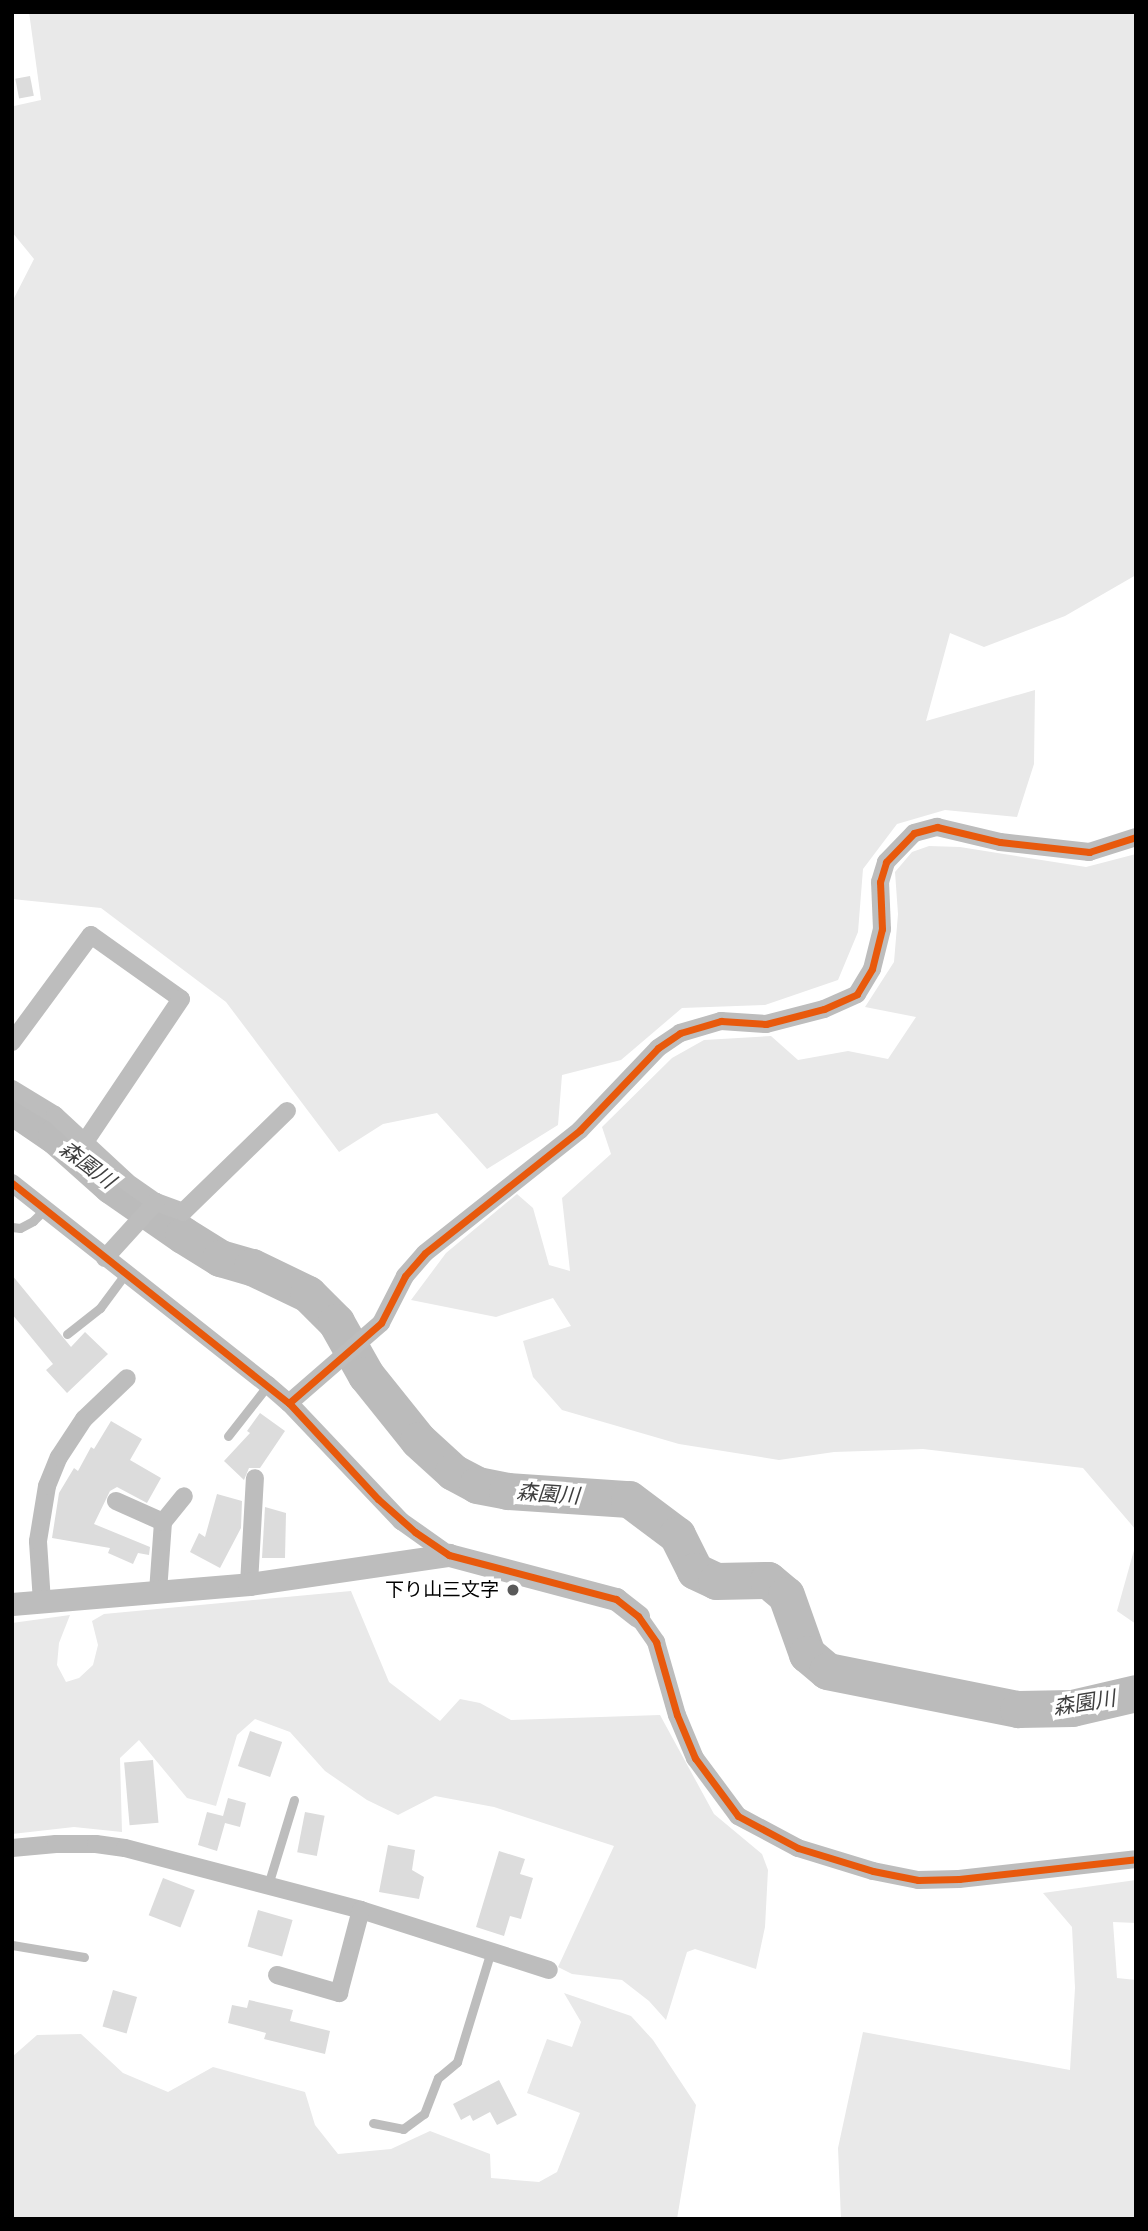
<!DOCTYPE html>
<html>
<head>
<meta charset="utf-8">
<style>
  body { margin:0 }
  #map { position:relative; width:1148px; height:2231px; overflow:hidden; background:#fff; font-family:Ubuntu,"Noto Sans JP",sans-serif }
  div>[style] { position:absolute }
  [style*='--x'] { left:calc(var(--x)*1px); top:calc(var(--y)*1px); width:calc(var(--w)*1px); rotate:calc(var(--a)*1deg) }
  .green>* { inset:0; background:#e9e9e9 }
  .river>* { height:37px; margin:-18.5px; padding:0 18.5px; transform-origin:18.5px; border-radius:18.5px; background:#bbb }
  .building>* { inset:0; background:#dcdcdc; transform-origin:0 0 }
  .service>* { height:9px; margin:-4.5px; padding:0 4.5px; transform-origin:4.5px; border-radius:4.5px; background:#bdbdbd }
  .minor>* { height:18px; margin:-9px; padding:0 9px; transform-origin:9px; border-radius:9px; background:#bdbdbd }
  .tertiary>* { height:23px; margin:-11.5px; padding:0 11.5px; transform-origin:11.5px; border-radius:11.5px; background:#bdbdbd }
  .cycleway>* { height:7px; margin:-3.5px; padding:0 3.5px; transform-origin:3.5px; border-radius:3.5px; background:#e8590c }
  .dots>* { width:19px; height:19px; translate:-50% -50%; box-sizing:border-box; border:4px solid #fff; border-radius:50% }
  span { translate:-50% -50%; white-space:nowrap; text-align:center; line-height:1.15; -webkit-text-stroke:7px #fff; paint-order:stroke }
  .poi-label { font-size:19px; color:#000 }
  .right { translate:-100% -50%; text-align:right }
  .water-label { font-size:21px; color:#3f3f3f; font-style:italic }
  .frame { position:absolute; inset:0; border:14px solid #000; pointer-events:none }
</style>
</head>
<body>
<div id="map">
  <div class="green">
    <i style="clip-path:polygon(29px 12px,1136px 12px,1136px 575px,1065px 616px,984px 647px,950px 633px,926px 721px,1035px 690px,1034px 764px,1017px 817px,945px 810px,897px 824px,863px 869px,858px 932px,838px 980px,765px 1005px,682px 1008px,621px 1060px,562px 1075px,558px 1125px,487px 1169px,437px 1113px,383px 1124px,339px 1152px,226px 1002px,101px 908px,12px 899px,12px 302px,34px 259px,12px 232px,12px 89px,14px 106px,41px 100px)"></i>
    <i style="clip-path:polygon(929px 846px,960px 847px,1086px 867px,1136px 854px,1136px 1530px,1083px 1468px,923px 1449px,834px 1452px,779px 1460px,679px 1444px,562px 1410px,533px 1377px,523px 1341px,571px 1326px,553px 1298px,496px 1317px,411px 1300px,446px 1253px,517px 1194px,533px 1208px,549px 1265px,570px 1271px,562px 1198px,611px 1154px,602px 1127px,672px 1058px,704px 1040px,771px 1036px,798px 1060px,848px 1051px,888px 1059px,916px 1017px,865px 1007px,894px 962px,898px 914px,895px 872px,912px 852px)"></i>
    <i style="clip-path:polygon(1136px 1543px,1136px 1624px,1117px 1611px)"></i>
    <i style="clip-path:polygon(351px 1591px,389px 1682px,440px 1721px,460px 1699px,480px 1703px,511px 1720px,660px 1715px,714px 1814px,762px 1854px,768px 1870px,765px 1927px,756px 1969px,695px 1949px,687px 1952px,666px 2020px,649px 2001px,622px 1980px,572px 1974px,558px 1967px,614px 1846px,494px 1807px,435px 1796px,398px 1815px,367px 1800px,325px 1771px,290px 1732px,255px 1719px,237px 1735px,216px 1806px,187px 1798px,139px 1740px,120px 1758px,122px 1832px,74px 1827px,12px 1834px,12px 1623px,70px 1615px,59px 1643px,57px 1665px,66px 1682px,79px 1678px,93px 1665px,98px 1645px,92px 1621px,104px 1614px)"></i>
    <i style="clip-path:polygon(1136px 1880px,1136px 1923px,1113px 1922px,1117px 1978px,1136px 1980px,1136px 2219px,841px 2219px,838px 2148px,863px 2032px,1070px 2070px,1075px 1988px,1072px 1927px,1043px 1893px)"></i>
    <i style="clip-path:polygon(564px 1993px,631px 2016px,653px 2040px,696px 2105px,677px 2219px,12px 2219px,12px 2057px,37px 2035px,81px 2034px,123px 2073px,168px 2092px,213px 2067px,305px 2092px,315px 2125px,338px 2154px,391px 2149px,430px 2131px,490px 2154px,491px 2178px,539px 2182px,557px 2172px,580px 2113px,527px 2093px,547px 2039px,572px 2047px,581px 2022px)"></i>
  </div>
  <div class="river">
    <i style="--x:12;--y:1106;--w:53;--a:34.3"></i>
    <i style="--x:56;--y:1136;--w:74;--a:41.7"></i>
    <i style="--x:111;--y:1185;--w:88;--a:34.8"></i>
    <i style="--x:183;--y:1235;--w:44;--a:31.9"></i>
    <i style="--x:220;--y:1258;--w:33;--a:16"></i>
    <i style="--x:252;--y:1267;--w:62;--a:25.7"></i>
    <i style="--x:308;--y:1294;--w:40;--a:45"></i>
    <i style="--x:336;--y:1322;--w:61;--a:60.5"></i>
    <i style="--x:366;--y:1375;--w:83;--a:51.3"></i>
    <i style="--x:418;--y:1440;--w:47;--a:42.4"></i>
    <i style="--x:453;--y:1472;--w:27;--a:28"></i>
    <i style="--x:477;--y:1485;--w:31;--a:11"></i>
    <i style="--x:507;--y:1491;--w:122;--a:3.8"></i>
    <i style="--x:629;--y:1499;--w:60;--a:36.9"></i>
    <i style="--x:677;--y:1535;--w:40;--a:63.4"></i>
    <i style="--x:695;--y:1571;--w:23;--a:25"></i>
    <i style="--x:716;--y:1581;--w:52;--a:-1.1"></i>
    <i style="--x:768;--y:1580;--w:23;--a:40"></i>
    <i style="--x:786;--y:1595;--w:63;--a:70.4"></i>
    <i style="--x:807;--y:1654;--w:26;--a:40"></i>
    <i style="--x:827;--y:1671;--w:195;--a:11.3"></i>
    <i style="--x:1018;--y:1709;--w:54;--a:-1.1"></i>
    <i style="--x:1072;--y:1708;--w:66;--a:-13.2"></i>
  </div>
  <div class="building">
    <i style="left:30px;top:76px;width:20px;height:15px;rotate:79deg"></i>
    <i style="clip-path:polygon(12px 1275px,71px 1347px,85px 1332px,108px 1354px,67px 1393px,46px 1370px,53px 1364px,12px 1314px)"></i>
    <i style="clip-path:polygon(260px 1413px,285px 1431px,260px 1468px,249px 1468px,244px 1480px,224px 1461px,250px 1433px,247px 1431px)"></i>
    <i style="clip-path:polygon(111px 1421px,142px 1439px,130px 1460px,161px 1478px,147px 1503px,117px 1487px,110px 1491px,94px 1524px,150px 1547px,149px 1555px,138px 1553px,133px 1564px,108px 1553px,110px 1548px,52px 1538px,59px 1493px,74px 1468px,78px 1471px,91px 1447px,94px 1449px)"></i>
    <i style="clip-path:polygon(217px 1494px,242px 1501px,241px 1528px,220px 1568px,190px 1552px,199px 1533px,205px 1537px)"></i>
    <i style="clip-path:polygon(265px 1507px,286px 1513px,285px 1558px,262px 1558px)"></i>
    <i style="left:250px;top:1731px;width:34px;height:37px;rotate:19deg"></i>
    <i style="left:153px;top:1760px;width:63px;height:29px;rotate:85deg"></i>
    <i style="clip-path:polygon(228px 1798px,246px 1803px,240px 1827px,225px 1823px,217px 1851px,198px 1845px,207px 1812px,223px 1816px)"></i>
    <i style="left:305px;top:1812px;width:20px;height:41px;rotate:11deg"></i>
    <i style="clip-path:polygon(388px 1845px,415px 1850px,412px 1870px,424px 1877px,419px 1899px,379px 1892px)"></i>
    <i style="clip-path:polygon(499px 1851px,525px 1859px,520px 1874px,533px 1878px,521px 1919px,510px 1916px,504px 1936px,476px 1927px)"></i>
    <i style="left:163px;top:1878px;width:34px;height:40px;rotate:21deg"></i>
    <i style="left:258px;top:1910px;width:36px;height:38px;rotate:16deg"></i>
    <i style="left:113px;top:1990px;width:25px;height:38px;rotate:16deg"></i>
    <i style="clip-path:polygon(249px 2000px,293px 2010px,290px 2021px,330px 2031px,325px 2054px,264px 2039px,266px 2033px,228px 2023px,232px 2005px,247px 2008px)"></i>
    <i style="clip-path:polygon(499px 2080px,517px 2115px,497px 2125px,490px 2112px,473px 2121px,470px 2115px,461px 2120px,453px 2104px)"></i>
  </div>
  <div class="service">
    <i style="--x:12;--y:1227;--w:8;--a:7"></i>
    <i style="--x:20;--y:1228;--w:15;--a:-28"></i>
    <i style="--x:33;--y:1221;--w:17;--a:-45"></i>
    <i style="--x:67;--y:1334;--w:42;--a:-38.2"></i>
    <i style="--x:100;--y:1308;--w:44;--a:-53.4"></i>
    <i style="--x:228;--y:1436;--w:65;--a:-51.9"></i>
    <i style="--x:268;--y:1885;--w:89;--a:-73"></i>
    <i style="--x:12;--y:1945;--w:73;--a:9.5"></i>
    <i style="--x:373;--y:2123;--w:31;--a:11"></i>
    <i style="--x:403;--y:2129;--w:26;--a:-36"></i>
    <i style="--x:424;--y:2114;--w:39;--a:-69"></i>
    <i style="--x:438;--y:2078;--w:25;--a:-40"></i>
    <i style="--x:457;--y:2062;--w:116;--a:-73"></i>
  </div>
  <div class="minor">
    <i style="--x:12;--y:1042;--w:133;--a:-53.6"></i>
    <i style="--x:91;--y:935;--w:110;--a:35.4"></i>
    <i style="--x:181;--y:999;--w:172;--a:123.9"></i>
    <i style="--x:12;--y:1089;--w:50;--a:31.2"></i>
    <i style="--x:55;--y:1115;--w:98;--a:42.9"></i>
    <i style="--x:127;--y:1182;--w:35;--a:35"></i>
    <i style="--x:156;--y:1202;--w:29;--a:20"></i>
    <i style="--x:183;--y:1212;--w:145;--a:-44.2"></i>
    <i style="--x:12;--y:1183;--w:326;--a:38.3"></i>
    <i style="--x:268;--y:1385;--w:28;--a:41"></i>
    <i style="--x:289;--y:1403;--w:163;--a:46.5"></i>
    <i style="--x:401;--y:1521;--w:59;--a:35.3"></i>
    <i style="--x:105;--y:1258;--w:76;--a:-47.7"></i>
    <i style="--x:289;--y:1403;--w:122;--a:-41"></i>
    <i style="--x:381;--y:1323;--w:53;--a:-62.9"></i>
    <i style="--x:405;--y:1276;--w:30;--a:-49"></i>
    <i style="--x:425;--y:1253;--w:198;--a:-38.4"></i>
    <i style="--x:580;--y:1130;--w:113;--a:-46.4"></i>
    <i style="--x:658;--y:1048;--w:27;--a:-34"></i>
    <i style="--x:680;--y:1033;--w:43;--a:-16.3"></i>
    <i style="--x:721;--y:1021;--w:45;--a:3.8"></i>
    <i style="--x:766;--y:1024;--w:60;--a:-14.5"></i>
    <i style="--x:824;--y:1009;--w:36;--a:-24"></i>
    <i style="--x:857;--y:994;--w:29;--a:-59"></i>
    <i style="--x:872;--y:969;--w:41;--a:-76"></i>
    <i style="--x:882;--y:929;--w:47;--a:-92.4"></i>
    <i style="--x:880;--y:882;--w:21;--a:-73"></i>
    <i style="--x:886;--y:862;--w:40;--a:-46"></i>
    <i style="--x:914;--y:833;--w:24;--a:-15"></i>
    <i style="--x:937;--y:827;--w:65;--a:13.4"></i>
    <i style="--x:1000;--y:842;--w:90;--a:6.4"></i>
    <i style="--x:1089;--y:852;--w:49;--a:-17.7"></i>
    <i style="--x:116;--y:1501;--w:51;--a:24.1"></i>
    <i style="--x:163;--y:1522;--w:70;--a:94.1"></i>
    <i style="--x:163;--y:1522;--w:33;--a:-51"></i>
    <i style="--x:249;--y:1584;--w:106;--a:-86.8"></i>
    <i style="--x:42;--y:1602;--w:61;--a:-93.8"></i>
    <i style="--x:38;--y:1541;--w:56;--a:-80.7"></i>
    <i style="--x:47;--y:1486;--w:31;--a:-68"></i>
    <i style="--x:59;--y:1457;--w:45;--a:-56.7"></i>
    <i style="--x:84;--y:1419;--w:59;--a:-43.6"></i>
    <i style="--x:638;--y:1616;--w:32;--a:55"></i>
    <i style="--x:656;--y:1642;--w:76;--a:74"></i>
    <i style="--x:677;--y:1715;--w:47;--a:67.3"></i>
    <i style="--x:695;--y:1758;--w:72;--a:53.4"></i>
    <i style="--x:738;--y:1816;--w:68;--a:28.1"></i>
    <i style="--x:798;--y:1848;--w:78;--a:17"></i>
    <i style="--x:873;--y:1871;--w:46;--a:11.3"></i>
    <i style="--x:918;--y:1880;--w:41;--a:-1.4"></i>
    <i style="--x:959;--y:1879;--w:178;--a:-6.4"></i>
    <i style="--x:12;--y:1848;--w:44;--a:-5.2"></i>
    <i style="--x:56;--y:1844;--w:40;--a:0"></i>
    <i style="--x:96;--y:1844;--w:29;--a:8"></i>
    <i style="--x:125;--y:1848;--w:244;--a:14.7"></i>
    <i style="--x:361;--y:1910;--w:197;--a:17.7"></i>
    <i style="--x:277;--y:1975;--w:65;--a:16.2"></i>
    <i style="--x:339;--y:1993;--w:86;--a:-75.2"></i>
  </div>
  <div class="tertiary">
    <i style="--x:12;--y:1604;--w:238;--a:-4.8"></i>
    <i style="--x:249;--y:1584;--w:202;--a:-8.3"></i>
    <i style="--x:449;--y:1555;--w:173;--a:14.8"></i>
    <i style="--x:616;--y:1599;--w:28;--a:38"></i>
  </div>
  <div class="cycleway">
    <i style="--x:12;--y:1183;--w:354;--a:38.5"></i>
    <i style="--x:289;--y:1403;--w:131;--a:47.2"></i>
    <i style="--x:378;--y:1499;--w:50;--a:41.7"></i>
    <i style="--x:415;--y:1532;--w:41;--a:34.1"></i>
    <i style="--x:449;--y:1555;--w:173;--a:14.8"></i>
    <i style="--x:616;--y:1599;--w:28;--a:38"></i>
    <i style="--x:638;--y:1616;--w:32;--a:55"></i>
    <i style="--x:656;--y:1642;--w:76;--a:74"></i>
    <i style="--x:677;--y:1715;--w:47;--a:67.3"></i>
    <i style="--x:695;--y:1758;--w:72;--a:53.4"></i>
    <i style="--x:738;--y:1816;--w:68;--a:28.1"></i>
    <i style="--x:798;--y:1848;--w:78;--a:17"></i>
    <i style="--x:873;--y:1871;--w:46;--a:11.3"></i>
    <i style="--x:918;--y:1880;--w:41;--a:-1.4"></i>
    <i style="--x:959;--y:1879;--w:178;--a:-6.4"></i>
    <i style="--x:289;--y:1403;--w:122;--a:-41"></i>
    <i style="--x:381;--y:1323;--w:53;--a:-62.9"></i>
    <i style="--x:405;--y:1276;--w:30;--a:-49"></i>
    <i style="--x:425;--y:1253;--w:198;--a:-38.4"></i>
    <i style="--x:580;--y:1130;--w:113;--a:-46.4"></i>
    <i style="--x:658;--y:1048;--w:27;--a:-34"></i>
    <i style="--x:680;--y:1033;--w:43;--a:-16.3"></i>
    <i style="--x:721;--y:1021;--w:45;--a:3.8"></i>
    <i style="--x:766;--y:1024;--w:60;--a:-14.5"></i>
    <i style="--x:824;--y:1009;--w:36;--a:-24"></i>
    <i style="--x:857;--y:994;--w:29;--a:-59"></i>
    <i style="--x:872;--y:969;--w:41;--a:-76"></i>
    <i style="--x:882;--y:929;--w:47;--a:-92.4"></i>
    <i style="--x:880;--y:882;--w:21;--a:-73"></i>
    <i style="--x:886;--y:862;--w:40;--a:-46"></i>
    <i style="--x:914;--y:833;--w:24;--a:-15"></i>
    <i style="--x:937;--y:827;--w:65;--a:13.4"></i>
    <i style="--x:1000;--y:842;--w:90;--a:6.4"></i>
    <i style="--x:1089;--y:852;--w:49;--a:-17.7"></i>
  </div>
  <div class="dots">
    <i style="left:513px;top:1590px;background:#595959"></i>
  </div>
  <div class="poi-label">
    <span class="right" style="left:499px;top:1590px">下り山三文字</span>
  </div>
  <div class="water-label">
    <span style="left:88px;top:1164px;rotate:37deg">森園川</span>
    <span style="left:548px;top:1493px;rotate:4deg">森園川</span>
    <span style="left:1084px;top:1702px;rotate:-9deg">森園川</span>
  </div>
  <div class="frame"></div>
</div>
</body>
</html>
